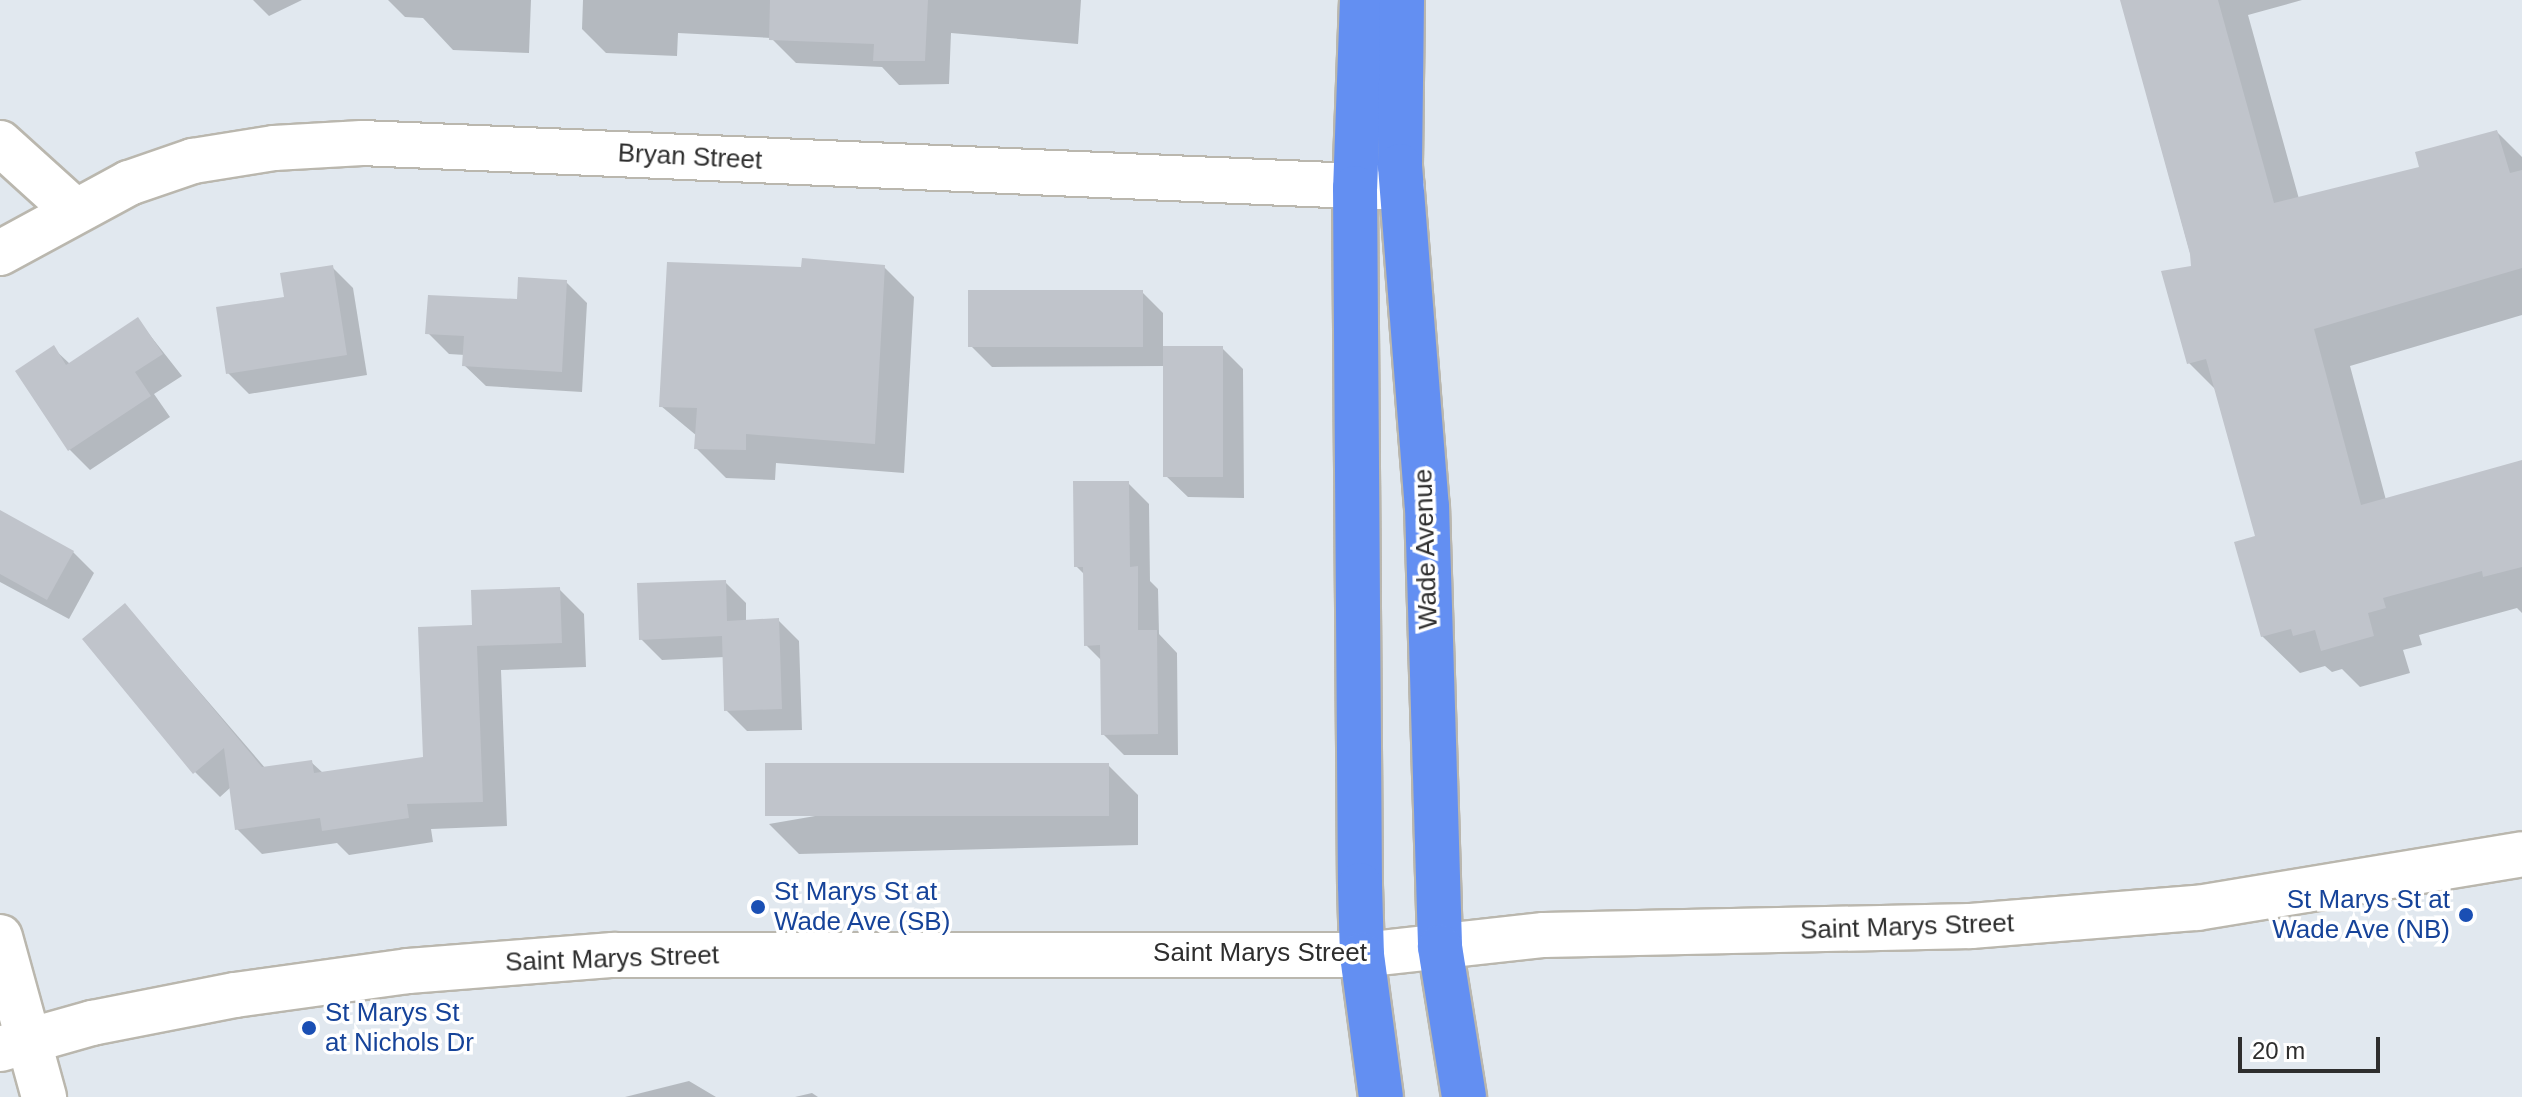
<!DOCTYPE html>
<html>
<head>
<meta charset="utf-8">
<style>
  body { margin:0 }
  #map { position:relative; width:2522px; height:1097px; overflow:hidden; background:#e1e8ef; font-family:Arial,sans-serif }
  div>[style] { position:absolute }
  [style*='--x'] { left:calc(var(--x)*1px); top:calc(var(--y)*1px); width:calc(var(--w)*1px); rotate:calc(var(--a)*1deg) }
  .shadow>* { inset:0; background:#0003 }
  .building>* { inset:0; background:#c0c4cb; transform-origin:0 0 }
  .roads { filter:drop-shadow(2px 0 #bab7ae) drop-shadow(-2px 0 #bab7ae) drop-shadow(0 2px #bab7ae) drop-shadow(0 -2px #bab7ae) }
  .street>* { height:44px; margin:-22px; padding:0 22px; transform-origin:22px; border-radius:22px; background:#fff }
  .secondary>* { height:44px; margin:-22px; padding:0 22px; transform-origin:22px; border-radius:22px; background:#fff }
  .primary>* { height:44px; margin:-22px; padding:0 22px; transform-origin:22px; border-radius:22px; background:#638ff2 }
  .dots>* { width:22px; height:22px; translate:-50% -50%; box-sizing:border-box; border:4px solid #fff; border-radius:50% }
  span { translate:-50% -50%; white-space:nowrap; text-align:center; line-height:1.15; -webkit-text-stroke:7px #fff; paint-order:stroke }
  .street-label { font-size:26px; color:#2e2e2e }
  .transit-label { font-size:26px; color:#164399 }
  .left { translate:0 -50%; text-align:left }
  .right { translate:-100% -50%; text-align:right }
  .scale { position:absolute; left:2238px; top:1037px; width:142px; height:36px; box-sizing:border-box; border:4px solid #2e2e2e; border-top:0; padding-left:10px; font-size:24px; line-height:28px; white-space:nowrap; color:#2e2e2e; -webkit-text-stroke:6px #fff; paint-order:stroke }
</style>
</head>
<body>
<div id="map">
  <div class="shadow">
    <i style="clip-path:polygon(253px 0,302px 0,269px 16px)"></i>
    <i style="clip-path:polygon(388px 0,531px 0,529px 53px,453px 50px,423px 18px,405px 17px)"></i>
    <i style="clip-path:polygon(583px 0,1081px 0,1078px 44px,951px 33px,949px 84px,899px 85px,882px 67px,796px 63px,771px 38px,678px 33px,677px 56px,606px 53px,582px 29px)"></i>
    <i style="clip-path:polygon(2121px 0,2302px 0,2248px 15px,2299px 199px,2421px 168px,2497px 132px,2522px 157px,2522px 315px,2350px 366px,2386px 500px,2522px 462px,2522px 613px,2517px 608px,2419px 635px,2422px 645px,2403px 650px,2410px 673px,2360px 687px,2342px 669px,2332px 672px,2325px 666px,2300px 673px,2262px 636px,2257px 538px,2217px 391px,2189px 363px,2194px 267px)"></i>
    <i style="clip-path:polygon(332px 267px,353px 288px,367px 375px,249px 394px,228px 373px,286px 298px)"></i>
    <i style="clip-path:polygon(884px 267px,914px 297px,904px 473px,776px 463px,775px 480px,726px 478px,696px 448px,697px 436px,661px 406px,803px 269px)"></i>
    <i style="clip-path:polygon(566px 282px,587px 303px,582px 392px,486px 386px,464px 365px,465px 355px,449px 354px,428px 333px)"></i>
    <i style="clip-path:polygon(1142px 292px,1163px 313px,1163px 348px,1222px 348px,1243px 369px,1244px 498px,1188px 497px,1166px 476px,1165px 366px,992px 367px,971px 346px)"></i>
    <i style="clip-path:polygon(138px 320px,182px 376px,154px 394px,170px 417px,90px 470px,69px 449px,53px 348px,70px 364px)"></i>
    <i style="clip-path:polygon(1128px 483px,1149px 504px,1150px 581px,1158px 589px,1159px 634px,1177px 653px,1178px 755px,1124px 755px,1103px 734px,1102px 661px,1086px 645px,1086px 576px,1076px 566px)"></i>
    <i style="clip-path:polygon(0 512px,73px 552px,94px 573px,69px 619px,0 582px)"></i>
    <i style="clip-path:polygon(725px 582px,746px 603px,746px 622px,778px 620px,799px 641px,802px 730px,747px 731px,726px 710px,725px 657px,662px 660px,641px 639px)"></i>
    <i style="clip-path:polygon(559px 589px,584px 614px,586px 667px,501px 670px,507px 826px,431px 829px,433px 842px,349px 855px,337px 843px,262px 854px,237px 829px,231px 787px,220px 797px,195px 772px,125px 605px,266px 769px,311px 762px,323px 773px,425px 759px,474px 627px)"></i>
    <i style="clip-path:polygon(1108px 765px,1138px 795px,1138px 845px,799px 854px,769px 824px)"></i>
    <i style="clip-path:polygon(689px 1081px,716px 1097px,625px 1097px)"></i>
    <i style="clip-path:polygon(812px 1093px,818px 1097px,795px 1097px)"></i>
  </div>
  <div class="building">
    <i style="clip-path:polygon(770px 0,928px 0,925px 61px,873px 61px,874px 44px,769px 40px)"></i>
    <i style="clip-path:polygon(2120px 0,2218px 0,2274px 203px,2419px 167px,2415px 152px,2497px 130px,2510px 173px,2522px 170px,2522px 268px,2314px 329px,2361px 505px,2522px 460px,2522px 567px,2483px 577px,2482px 571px,2383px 598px,2386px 608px,2368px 613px,2374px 636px,2321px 651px,2315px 630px,2293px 636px,2291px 629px,2261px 637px,2234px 542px,2255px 536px,2206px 359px,2187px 364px,2161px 271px,2191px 266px,2190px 254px)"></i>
    <i style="clip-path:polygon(802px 258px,885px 265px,875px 444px,746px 434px,746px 450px,694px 449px,697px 408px,659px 407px,667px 262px,801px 267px)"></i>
    <i style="clip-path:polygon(333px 265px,347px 355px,226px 374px,216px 307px,284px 297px,280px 273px)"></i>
    <i style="clip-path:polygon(518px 277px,567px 280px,562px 372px,462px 366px,464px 336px,425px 334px,428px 295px,517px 299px)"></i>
    <i style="left:968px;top:290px;width:175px;height:57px"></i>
    <i style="clip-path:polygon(138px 317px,163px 354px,135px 372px,151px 396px,68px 451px,15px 371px,54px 345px,66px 365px)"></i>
    <i style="left:1163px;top:346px;width:60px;height:131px"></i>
    <i style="clip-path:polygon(1073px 481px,1129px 481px,1130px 567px,1138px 566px,1138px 630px,1157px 630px,1158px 734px,1101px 735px,1100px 645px,1084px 646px,1083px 567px,1074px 567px)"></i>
    <i style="clip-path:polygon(0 510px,74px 551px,47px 600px,0 574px)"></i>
    <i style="clip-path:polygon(726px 580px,727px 621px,779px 618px,782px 709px,724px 711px,722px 636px,639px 640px,637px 583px)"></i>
    <i style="clip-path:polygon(560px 587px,562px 643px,477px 646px,483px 802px,407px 804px,409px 818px,322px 831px,320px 818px,235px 830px,224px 748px,193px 774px,82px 639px,125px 603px,262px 767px,312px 760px,314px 773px,423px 757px,418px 627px,472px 625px,471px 590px)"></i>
    <i style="left:1109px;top:763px;width:53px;height:344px;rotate:90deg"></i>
  </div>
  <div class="roads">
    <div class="street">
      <i style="--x:0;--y:143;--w:100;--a:42.2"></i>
      <i style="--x:0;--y:253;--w:147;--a:-28.5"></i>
      <i style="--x:129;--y:183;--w:68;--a:-19"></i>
      <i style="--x:193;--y:161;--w:82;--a:-9.1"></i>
      <i style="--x:274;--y:148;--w:88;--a:-3.3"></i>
      <i style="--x:362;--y:143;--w:1041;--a:2.48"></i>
      <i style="--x:0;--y:937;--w:166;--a:74.6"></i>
    </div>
    <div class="secondary">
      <i style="--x:0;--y:1049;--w:96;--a:-15.8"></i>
      <i style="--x:92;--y:1023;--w:146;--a:-11.1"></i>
      <i style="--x:235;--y:995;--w:175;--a:-7.9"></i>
      <i style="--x:408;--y:971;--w:206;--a:-4.5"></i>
      <i style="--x:613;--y:955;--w:749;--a:0"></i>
      <i style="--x:1362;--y:955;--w:183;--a:-6.3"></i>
      <i style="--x:1544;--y:935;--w:427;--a:-1.2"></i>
      <i style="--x:1971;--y:926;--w:227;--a:-4.6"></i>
      <i style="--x:2197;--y:908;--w:329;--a:-9.4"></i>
    </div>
    <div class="primary">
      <i style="--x:1362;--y:0;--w:188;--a:92.1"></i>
      <i style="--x:1355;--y:188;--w:697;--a:89.59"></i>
      <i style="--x:1360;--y:885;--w:70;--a:88.4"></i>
      <i style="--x:1362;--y:955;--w:143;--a:82.4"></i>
      <i style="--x:1402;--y:0;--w:166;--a:90.7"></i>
      <i style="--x:1400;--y:166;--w:341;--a:85.5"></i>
      <i style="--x:1427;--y:506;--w:441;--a:88.3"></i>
      <i style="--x:1440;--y:947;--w:152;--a:80.9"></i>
    </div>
  </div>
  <div class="dots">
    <i style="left:758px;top:907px;background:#1a4fb4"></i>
    <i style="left:2466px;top:915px;background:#1a4fb4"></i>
    <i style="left:309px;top:1028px;background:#1a4fb4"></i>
  </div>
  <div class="street-label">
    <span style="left:690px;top:157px;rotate:3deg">Bryan Street</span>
    <span style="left:1426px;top:549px;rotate:-92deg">Wade Avenue</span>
    <span style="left:1907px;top:927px;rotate:-2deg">Saint Marys Street</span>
    <span style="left:1260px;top:953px">Saint Marys Street</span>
    <span style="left:612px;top:959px;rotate:-2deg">Saint Marys Street</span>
  </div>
  <div class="transit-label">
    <span class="left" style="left:774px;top:907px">St Marys St at<br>Wade Ave (SB)</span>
    <span class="right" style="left:2450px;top:915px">St Marys St at<br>Wade Ave (NB)</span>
    <span class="left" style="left:325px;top:1028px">St Marys St<br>at Nichols Dr</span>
  </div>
  <div class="scale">20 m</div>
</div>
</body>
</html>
